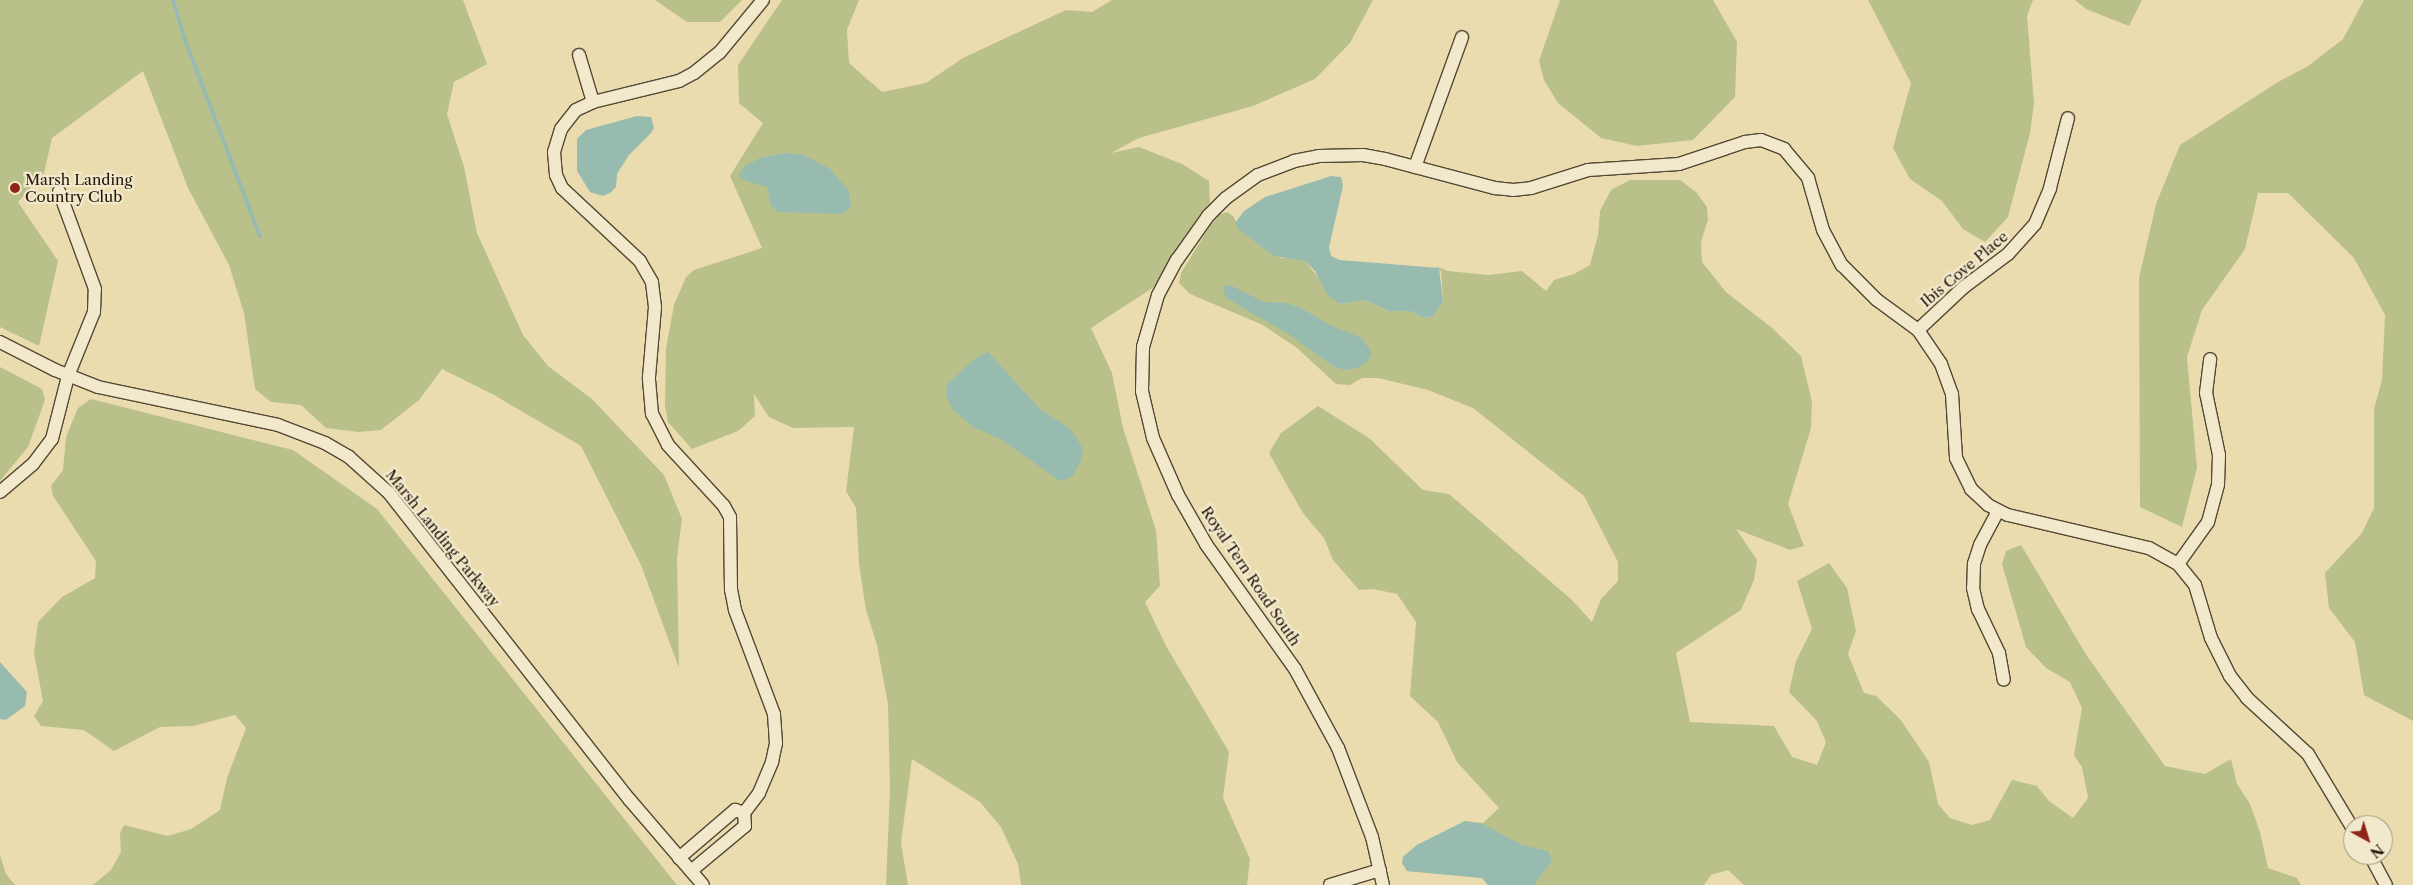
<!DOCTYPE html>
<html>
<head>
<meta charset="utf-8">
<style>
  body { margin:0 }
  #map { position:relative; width:2413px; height:885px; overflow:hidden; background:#ebdcb0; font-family:"Libre Caslon Text",serif }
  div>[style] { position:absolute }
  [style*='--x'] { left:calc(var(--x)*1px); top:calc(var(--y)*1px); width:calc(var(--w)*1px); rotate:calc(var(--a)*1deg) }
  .green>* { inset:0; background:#bac08a }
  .water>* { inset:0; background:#98bbaf }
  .stream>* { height:4px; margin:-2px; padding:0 2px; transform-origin:2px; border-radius:2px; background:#98bbaf }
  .roads { filter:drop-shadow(1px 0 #544833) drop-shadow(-1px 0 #544833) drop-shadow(0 1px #544833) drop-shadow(0 -1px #544833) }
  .minor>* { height:12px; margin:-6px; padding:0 6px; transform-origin:6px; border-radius:6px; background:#f2e8cc }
  .dots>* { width:14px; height:14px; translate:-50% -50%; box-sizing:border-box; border:2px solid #f2e8cc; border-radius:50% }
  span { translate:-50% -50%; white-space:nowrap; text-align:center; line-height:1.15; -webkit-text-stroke:4.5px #f2e8cc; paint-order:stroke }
  .poi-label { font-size:15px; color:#221709 }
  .left { translate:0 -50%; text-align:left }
  .street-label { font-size:15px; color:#221709 }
  .north { position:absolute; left:2343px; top:815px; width:50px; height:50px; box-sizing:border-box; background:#f2e8cc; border:1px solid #9f947e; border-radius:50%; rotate:141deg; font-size:14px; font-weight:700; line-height:20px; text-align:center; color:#221709 }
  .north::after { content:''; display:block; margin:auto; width:18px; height:22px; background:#8f2418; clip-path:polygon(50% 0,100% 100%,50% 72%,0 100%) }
</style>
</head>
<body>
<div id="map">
  <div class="green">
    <i style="clip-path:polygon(0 0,463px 0,487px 64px,454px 82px,447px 114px,464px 167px,477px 233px,523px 335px,548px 366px,592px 399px,664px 475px,682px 519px,677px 558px,679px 668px,641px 565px,581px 446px,494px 395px,442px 369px,419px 400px,381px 430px,358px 432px,326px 428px,301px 405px,271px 402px,255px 389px,244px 313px,229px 265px,188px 188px,143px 71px,52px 138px,44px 173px,18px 202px,58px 261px,39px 346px,0 327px)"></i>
    <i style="clip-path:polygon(655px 0,742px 0,720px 22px,687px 22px)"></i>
    <i style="clip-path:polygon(782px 0,859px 0,847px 30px,849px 63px,882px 92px,926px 83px,963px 58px,1066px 10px,1092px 12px,1112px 0,1373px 0,1350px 43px,1315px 79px,1253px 106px,1139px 138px,1111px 153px,1139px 147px,1182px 164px,1209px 181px,1210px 205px,1201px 214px,1154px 287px,1091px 328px,1112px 373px,1123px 428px,1156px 530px,1160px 586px,1145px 602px,1166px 646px,1229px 752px,1223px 798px,1250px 859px,1247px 885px,1021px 885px,1018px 864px,1001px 827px,980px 802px,912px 759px,901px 843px,908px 885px,886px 885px,890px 789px,888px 704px,877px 645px,866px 610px,859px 564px,856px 508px,846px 491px,854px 427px,793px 428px,769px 417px,754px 394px,755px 416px,738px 431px,692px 449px,668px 422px,665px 406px,666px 348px,674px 305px,686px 277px,694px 270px,762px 248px,730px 176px,763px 123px,739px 103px,738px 65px)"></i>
    <i style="clip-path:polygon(1560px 0,1713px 0,1737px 42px,1735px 97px,1693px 140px,1637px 146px,1601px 138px,1558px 103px,1544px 80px,1539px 61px)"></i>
    <i style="clip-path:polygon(1868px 0,2033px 0,2027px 16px,2034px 103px,2030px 133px,2008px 217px,1985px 242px,1963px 229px,1942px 201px,1910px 179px,1893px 148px,1911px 83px)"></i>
    <i style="clip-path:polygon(2075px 0,2142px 0,2129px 26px,2086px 9px)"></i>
    <i style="clip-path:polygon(2364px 0,2413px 0,2413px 721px,2364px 695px,2355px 642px,2329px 608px,2325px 573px,2362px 533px,2374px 508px,2374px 409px,2382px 380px,2385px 315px,2354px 258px,2288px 193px,2258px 193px,2245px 249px,2202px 310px,2187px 357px,2197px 468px,2182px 527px,2140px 507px,2139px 278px,2156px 204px,2180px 145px,2278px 82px,2308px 66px,2343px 39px)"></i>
    <i style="clip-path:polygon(1630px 180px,1680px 180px,1696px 192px,1707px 207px,1708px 220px,1701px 242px,1702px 262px,1726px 292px,1772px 328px,1801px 356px,1812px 402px,1811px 428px,1788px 504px,1804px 546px,1790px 550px,1736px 529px,1757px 560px,1754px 580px,1741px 610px,1676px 653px,1690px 722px,1774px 726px,1792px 757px,1817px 765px,1826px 742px,1817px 721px,1789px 692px,1796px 661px,1812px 629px,1797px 581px,1829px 563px,1847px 588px,1856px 631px,1848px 654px,1864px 693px,1876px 696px,1900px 719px,1929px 762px,1938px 804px,1950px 818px,1972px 825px,1990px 820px,2012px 780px,2037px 786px,2049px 801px,2073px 818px,2088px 798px,2082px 767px,2074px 755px,2082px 708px,2070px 682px,2046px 668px,2026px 647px,2002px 564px,2006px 551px,2021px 545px,2087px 656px,2165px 766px,2205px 774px,2231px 759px,2237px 784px,2250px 804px,2260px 832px,2268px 868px,2297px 878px,2301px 885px,1744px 885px,1728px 870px,1711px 875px,1704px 885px,1488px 885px,1482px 878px,1407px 871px,1402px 863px,1403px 857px,1417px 845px,1465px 821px,1483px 823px,1499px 808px,1457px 762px,1438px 722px,1410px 696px,1416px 622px,1397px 594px,1373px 589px,1359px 590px,1333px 560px,1324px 538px,1303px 513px,1284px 480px,1269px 453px,1281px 433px,1318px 406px,1369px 438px,1423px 490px,1449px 494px,1572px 600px,1592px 622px,1601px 599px,1618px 581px,1618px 562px,1584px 496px,1473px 408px,1428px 390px,1378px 378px,1362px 378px,1350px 385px,1336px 384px,1297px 348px,1263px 325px,1190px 294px,1179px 283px,1181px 273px,1210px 226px,1219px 215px,1227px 212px,1233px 216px,1241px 231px,1266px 250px,1281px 258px,1293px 257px,1305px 261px,1340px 304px,1365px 300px,1388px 311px,1410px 311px,1424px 318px,1434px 316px,1443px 301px,1441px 271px,1435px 266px,1448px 271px,1488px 275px,1522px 271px,1546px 291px,1554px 280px,1574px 274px,1590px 265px,1598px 235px,1600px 211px,1611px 190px)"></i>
    <i style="clip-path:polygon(0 367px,42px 389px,45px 400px,28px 447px,0 481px)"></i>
    <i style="clip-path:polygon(91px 399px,293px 450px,377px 509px,677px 885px,93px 885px,111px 870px,121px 852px,120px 833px,124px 825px,168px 836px,191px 829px,220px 810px,227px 778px,246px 728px,235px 715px,193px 726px,160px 727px,114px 751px,84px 730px,41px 726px,34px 716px,43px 701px,34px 653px,38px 622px,62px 597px,95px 578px,96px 561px,53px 496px,51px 486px,63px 470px,66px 437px,78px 408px)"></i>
    <i style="clip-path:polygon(0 855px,6px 874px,15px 885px,0 885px)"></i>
  </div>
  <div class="water">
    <i style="clip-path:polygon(637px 116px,651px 117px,654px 128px,651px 133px,629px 155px,617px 174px,616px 187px,610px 193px,603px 196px,590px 192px,577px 171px,577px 139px,586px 130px)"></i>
    <i style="clip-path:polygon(786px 153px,804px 155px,830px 169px,849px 191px,851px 208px,841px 214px,778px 212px,771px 206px,767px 187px,740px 179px,739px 174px,745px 166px,760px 158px)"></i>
    <i style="clip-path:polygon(1331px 176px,1341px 177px,1343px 186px,1329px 247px,1331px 256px,1340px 260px,1439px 268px,1443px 301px,1434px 316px,1424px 318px,1410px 311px,1388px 311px,1365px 300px,1340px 304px,1328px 296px,1315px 271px,1305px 261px,1274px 256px,1240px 231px,1235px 223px,1244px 211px,1265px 197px)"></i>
    <i style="clip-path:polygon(1230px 285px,1264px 302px,1287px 303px,1301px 308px,1330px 325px,1362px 338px,1371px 352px,1368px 361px,1357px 368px,1344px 370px,1333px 366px,1287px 333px,1226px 298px,1223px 287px)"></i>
    <i style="clip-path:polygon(988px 352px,1039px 408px,1069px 428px,1077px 438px,1083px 450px,1081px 461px,1072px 477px,1060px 481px,1000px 439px,973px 427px,952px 409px,946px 395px,947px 384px,976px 358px)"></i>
    <i style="clip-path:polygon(0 662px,27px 692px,25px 706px,6px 720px,0 719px)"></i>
    <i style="clip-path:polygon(1465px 821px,1483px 824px,1522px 845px,1548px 851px,1552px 859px,1549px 865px,1534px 885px,1488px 885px,1482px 878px,1407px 871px,1402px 863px,1403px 857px,1417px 845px)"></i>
  </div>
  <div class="stream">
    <i style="--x:173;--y:0;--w:42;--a:73.3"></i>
    <i style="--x:185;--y:40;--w:210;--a:69.1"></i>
  </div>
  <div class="roads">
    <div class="minor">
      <i style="--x:579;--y:55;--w:49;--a:73.4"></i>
      <i style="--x:1415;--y:167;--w:138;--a:-70.1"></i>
      <i style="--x:1918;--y:330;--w:63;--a:-43.1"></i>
      <i style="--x:1964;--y:287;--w:55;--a:-36.9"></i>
      <i style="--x:2008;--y:254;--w:40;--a:-48"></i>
      <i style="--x:2035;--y:224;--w:39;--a:-67"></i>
      <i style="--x:2050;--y:188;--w:72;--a:-75.6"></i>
      <i style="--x:0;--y:342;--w:62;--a:27"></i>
      <i style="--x:55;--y:370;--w:46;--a:21.6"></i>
      <i style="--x:98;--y:387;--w:184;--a:11.9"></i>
      <i style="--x:278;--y:425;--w:50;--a:21"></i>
      <i style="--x:325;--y:443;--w:28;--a:30"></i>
      <i style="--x:349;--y:457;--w:54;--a:42"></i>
      <i style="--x:389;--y:493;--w:389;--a:51.9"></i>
      <i style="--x:629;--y:799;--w:113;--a:49.3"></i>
      <i style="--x:0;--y:492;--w:43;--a:-40.3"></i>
      <i style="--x:33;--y:464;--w:31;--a:-53"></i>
      <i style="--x:52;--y:439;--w:65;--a:-75.7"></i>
      <i style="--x:68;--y:376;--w:69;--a:-67.9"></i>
      <i style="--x:94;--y:312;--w:23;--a:-88"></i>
      <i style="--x:95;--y:289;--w:104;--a:-110.2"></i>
      <i style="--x:1998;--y:511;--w:38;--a:118"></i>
      <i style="--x:1980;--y:545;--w:20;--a:108"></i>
      <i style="--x:1974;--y:564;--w:24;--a:92"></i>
      <i style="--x:1973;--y:588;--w:22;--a:77"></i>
      <i style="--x:1978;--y:609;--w:49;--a:64.5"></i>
      <i style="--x:1999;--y:653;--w:27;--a:80"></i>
      <i style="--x:2178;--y:564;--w:52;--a:-54.5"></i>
      <i style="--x:2208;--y:522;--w:39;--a:-75"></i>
      <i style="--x:2218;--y:484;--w:29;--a:-88"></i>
      <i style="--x:2219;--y:455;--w:63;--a:-101.8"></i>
      <i style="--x:2206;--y:393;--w:34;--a:-83"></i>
      <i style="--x:2370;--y:855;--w:34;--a:62"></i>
      <i style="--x:679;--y:858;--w:74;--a:-40.6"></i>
      <i style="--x:735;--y:810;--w:9;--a:18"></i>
      <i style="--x:691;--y:871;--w:70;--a:-39.8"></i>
      <i style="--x:745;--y:826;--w:13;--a:-94"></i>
      <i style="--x:744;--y:813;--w:25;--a:-53"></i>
      <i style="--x:759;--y:793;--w:34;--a:-67"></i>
      <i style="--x:772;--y:762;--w:19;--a:-78"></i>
      <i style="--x:776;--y:743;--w:29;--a:-94"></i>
      <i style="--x:774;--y:714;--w:111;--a:-110.6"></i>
      <i style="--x:735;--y:610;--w:20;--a:-101"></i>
      <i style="--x:731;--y:590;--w:73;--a:-90.8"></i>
      <i style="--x:730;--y:517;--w:13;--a:-119"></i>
      <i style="--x:724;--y:506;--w:83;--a:-132.6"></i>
      <i style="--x:668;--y:445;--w:35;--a:-117"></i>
      <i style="--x:652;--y:414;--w:37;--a:-95"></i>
      <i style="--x:649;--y:377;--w:70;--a:-85.1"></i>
      <i style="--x:655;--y:307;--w:25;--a:-97"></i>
      <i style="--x:652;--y:282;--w:24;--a:-120"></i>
      <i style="--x:640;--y:261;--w:107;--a:-136.9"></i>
      <i style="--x:562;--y:188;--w:14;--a:-115"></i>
      <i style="--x:556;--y:175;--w:23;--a:-95"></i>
      <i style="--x:554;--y:152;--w:24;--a:-73"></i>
      <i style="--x:561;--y:129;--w:24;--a:-52"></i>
      <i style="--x:576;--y:110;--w:19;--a:-25"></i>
      <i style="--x:593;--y:102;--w:89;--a:-13.7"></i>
      <i style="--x:679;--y:81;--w:17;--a:-28"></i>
      <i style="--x:694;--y:73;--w:33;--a:-39"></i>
      <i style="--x:720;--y:52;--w:67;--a:-50.4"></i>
      <i style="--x:1330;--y:885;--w:52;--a:-16.7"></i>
      <i style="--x:1383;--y:885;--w:49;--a:-102.9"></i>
      <i style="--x:1372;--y:837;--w:95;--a:-110.9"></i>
      <i style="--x:1338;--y:748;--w:90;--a:-118.6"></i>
      <i style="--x:1295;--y:669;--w:153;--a:-125.5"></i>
      <i style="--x:1206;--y:544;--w:56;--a:-119.7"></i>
      <i style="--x:1178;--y:495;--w:62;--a:-113.7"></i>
      <i style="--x:1153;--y:438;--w:48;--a:-103.2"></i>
      <i style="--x:1142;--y:391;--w:44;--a:-88.7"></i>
      <i style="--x:1143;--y:347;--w:54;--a:-73.9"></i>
      <i style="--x:1158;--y:295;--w:40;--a:-62"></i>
      <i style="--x:1177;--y:260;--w:54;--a:-54.8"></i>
      <i style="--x:1208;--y:216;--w:25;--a:-45"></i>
      <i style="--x:1226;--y:198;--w:39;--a:-36"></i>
      <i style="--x:1258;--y:175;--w:39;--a:-21"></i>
      <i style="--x:1294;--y:161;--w:25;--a:-11"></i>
      <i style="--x:1319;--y:156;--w:44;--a:-1.3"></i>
      <i style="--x:1363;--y:155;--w:22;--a:10"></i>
      <i style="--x:1385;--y:159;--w:114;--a:14.8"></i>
      <i style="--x:1495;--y:188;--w:18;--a:6"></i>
      <i style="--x:1513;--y:190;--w:18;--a:-6"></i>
      <i style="--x:1531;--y:188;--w:60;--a:-17.5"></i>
      <i style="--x:1588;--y:170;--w:91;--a:-3.8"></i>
      <i style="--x:1679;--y:164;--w:70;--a:-18.4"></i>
      <i style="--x:1745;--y:142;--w:16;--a:-7"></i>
      <i style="--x:1761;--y:140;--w:25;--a:21"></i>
      <i style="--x:1784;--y:149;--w:38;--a:50"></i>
      <i style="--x:1808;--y:178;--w:54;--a:73.9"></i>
      <i style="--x:1823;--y:230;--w:40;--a:62"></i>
      <i style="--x:1842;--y:265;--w:49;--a:45"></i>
      <i style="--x:1877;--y:300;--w:51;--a:36.2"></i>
      <i style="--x:1918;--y:330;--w:41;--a:55.9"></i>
      <i style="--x:1941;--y:364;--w:32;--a:70"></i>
      <i style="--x:1952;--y:394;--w:64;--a:86.4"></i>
      <i style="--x:1956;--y:458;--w:34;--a:64"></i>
      <i style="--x:1971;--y:489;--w:23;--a:43"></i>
      <i style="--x:1988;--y:505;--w:22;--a:27"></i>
      <i style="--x:2008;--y:515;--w:145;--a:13.2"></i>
      <i style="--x:2149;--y:548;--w:33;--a:29"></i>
      <i style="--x:2178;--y:564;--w:27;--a:51"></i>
      <i style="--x:2195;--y:585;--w:55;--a:73.2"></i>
      <i style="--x:2211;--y:638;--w:42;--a:63.4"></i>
      <i style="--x:2230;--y:676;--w:28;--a:52"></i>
      <i style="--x:2247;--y:698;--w:83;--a:42.6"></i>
      <i style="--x:2308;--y:754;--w:87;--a:59"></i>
    </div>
  </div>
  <div class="dots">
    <i style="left:15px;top:188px;background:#8f2418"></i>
  </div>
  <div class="poi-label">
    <span class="left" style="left:25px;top:188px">Marsh Landing<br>Country Club</span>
  </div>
  <div class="street-label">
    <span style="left:1964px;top:269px;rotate:-40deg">Ibis Cove Place</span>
    <span style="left:443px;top:538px;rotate:51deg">Marsh Landing Parkway</span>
    <span style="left:1251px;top:576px;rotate:56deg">Royal Tern Road South</span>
  </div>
  <div class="north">N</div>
</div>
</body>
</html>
